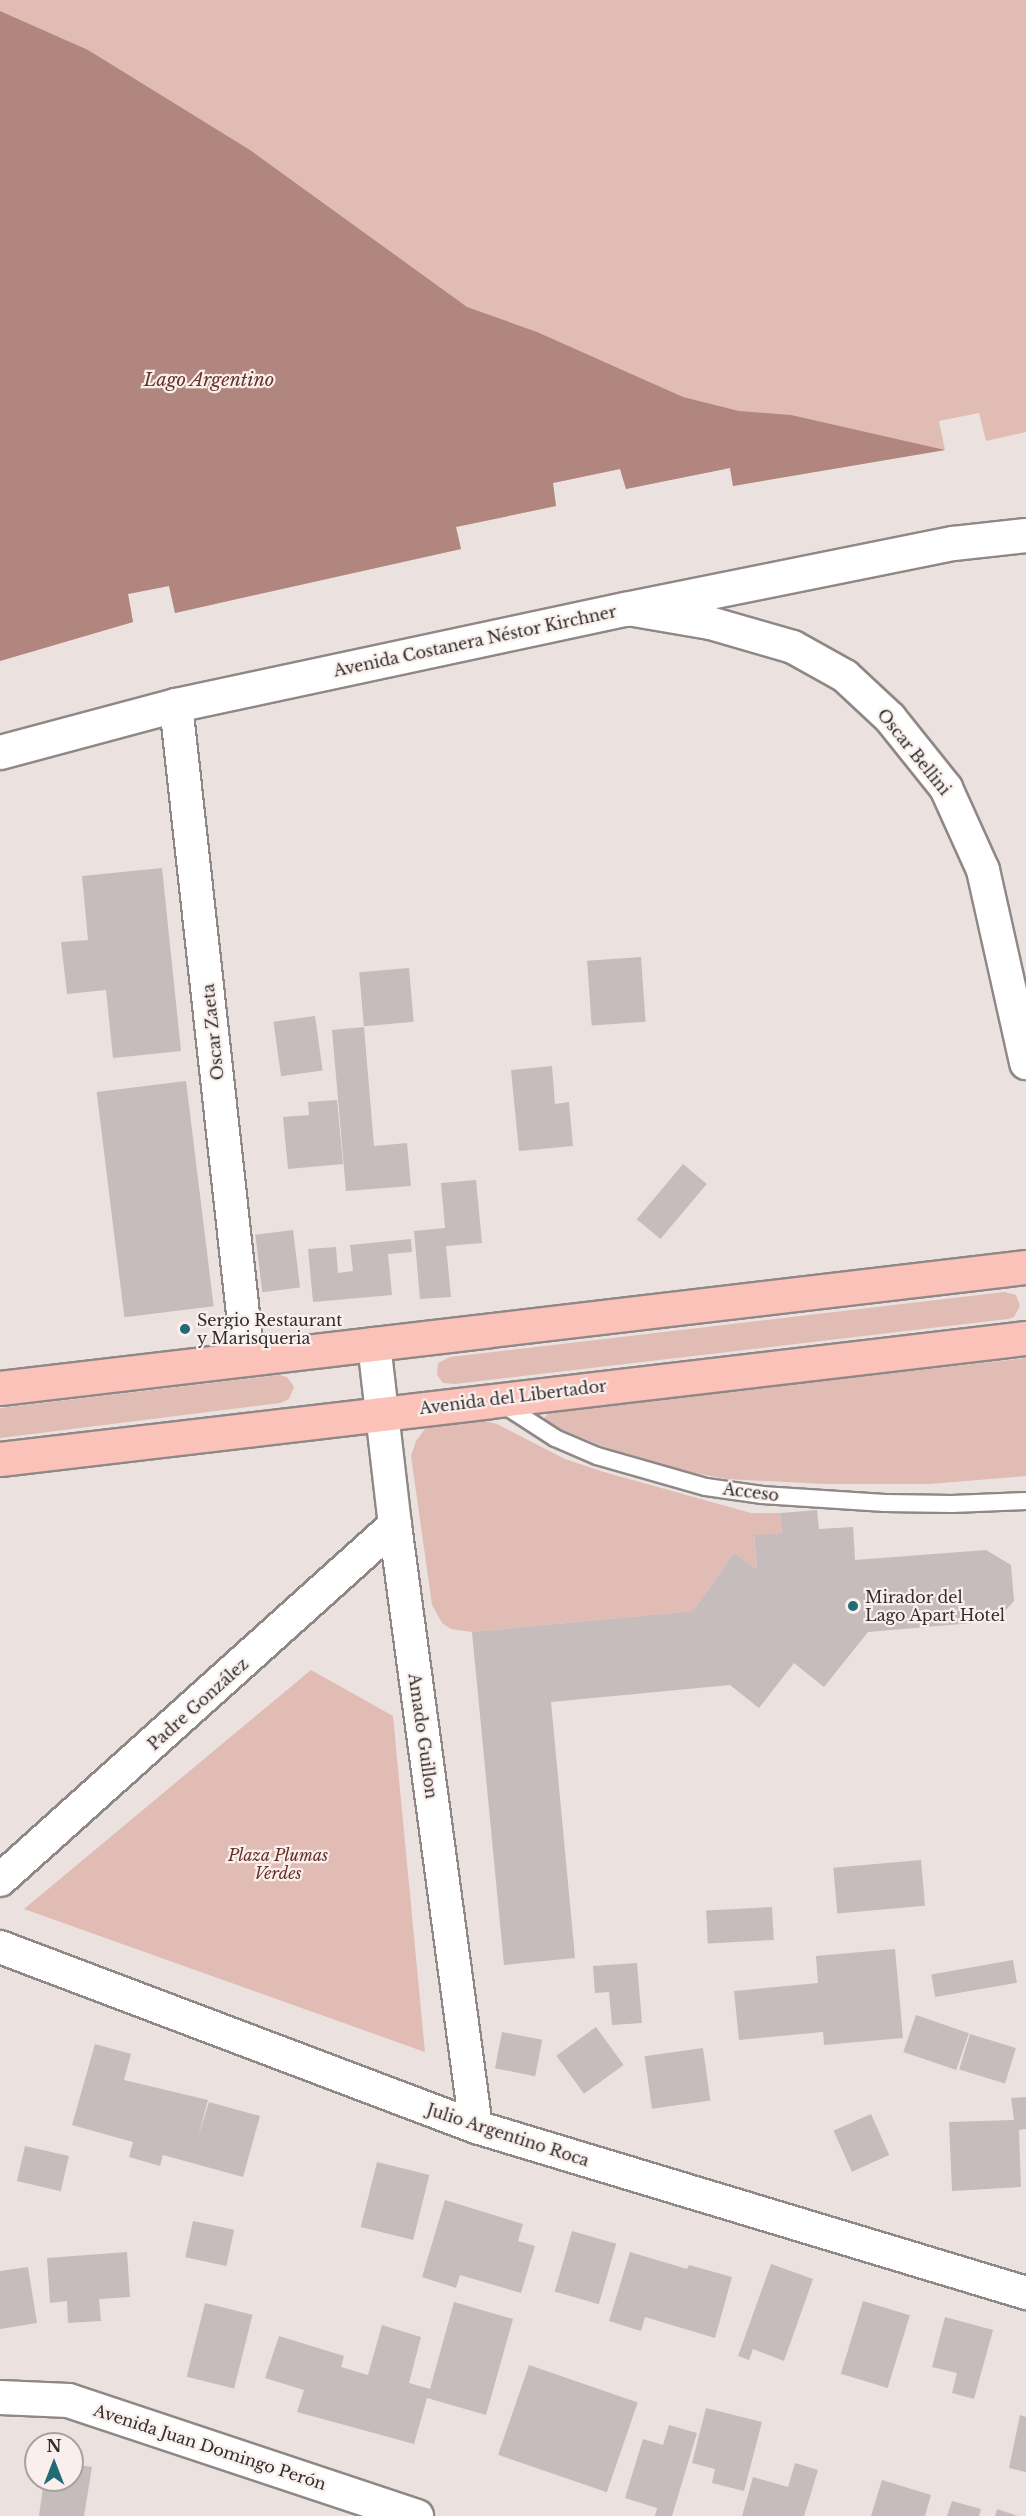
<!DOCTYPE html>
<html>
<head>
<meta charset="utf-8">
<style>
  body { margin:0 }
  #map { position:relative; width:1026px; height:2516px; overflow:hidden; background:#ebe2e0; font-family:"Libre Baskerville",serif }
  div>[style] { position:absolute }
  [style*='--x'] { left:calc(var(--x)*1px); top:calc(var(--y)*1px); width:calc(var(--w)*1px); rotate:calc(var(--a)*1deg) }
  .green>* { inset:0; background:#e1bcb5 }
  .water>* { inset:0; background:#b0867f }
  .building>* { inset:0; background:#c6bcbb; transform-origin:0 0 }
  .roads { filter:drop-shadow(2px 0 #908886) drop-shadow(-2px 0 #908886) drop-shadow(0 2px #908886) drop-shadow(0 -2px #908886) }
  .service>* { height:16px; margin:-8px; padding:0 8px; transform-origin:8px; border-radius:8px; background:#fff }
  .minor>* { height:32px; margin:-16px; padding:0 16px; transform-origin:16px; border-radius:16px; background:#fff }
  .tertiary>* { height:33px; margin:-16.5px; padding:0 16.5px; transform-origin:16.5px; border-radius:16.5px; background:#fff }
  .primary>* { height:33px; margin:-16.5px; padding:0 16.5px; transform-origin:16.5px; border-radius:16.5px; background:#fac2b9 }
  .dots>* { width:16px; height:16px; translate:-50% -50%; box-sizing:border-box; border:3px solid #f9efed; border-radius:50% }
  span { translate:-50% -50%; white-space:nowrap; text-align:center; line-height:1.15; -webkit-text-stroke:4.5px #f9efed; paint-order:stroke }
  .street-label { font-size:16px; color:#302d2c }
  .poi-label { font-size:16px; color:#302d2c }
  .left { translate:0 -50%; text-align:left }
  .park-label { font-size:16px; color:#672f26; font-style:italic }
  .water-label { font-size:18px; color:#693128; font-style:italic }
  .north { position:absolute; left:24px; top:2432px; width:60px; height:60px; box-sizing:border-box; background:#f9efed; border:2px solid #a9a1a0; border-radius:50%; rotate:0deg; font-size:16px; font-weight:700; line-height:24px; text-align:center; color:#302d2c }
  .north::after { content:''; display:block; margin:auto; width:21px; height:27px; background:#226b76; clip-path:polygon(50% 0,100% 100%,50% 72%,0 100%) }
</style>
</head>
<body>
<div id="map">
  <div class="green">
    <i style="clip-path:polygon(0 0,1026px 0,1026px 432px,986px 441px,979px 413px,939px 421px,945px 450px,733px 486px,730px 468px,626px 489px,620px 469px,553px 483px,556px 506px,456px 527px,461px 549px,175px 613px,169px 586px,128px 594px,133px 622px,0 661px)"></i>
    <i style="clip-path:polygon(1004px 1292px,1016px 1295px,1020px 1306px,1014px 1317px,1008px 1319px,455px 1384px,443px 1383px,437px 1375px,438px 1363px,450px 1357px)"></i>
    <i style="clip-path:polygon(1026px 1358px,1026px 1476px,929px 1484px,825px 1484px,726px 1479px,674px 1469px,624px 1455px,541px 1421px,549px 1413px,555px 1411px)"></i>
    <i style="clip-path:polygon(279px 1375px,287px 1377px,294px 1387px,289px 1399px,281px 1403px,0 1438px,0 1408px)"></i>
    <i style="clip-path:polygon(476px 1419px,497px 1424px,565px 1459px,604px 1472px,751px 1513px,780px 1513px,782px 1533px,754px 1536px,757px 1569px,734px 1553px,693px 1611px,472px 1632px,451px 1629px,442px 1623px,432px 1605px,411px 1456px,416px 1441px,425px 1429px,437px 1423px)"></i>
    <i style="clip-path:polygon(311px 1670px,393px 1716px,425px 2052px,24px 1909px)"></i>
  </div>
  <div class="water">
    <i style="clip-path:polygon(0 11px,88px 50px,250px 150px,467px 307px,537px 332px,683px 397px,739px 411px,791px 415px,945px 450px,733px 486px,730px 468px,626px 489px,620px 469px,553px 483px,556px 506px,456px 527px,461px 549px,175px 613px,169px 586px,128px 594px,133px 622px,0 661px)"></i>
  </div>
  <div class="building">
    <i style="clip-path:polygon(162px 868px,181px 1051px,113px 1058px,106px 990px,67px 994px,61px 942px,88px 940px,82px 876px)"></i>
    <i style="left:641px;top:957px;width:65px;height:54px;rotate:86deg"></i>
    <i style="left:409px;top:968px;width:54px;height:50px;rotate:85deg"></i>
    <i style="left:315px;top:1016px;width:55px;height:42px;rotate:82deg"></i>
    <i style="clip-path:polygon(364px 1027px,374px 1146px,407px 1143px,411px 1186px,346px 1191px,332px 1030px)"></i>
    <i style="clip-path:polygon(552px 1066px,555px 1104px,569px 1102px,573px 1146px,519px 1151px,511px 1070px)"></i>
    <i style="left:186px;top:1081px;width:227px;height:90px;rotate:83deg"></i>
    <i style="clip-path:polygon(337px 1100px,343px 1164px,288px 1169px,283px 1117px,309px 1115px,308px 1102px)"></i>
    <i style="left:683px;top:1164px;width:31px;height:72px;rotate:40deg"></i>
    <i style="clip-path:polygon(476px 1180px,482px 1243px,446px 1246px,451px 1297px,420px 1299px,414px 1231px,445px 1228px,441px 1183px)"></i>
    <i style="left:293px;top:1230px;width:58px;height:38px;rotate:83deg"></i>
    <i style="clip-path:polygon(411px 1239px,412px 1252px,388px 1254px,392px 1295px,313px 1302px,308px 1249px,336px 1247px,338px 1273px,353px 1271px,350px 1245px)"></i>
    <i style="clip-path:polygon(817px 1510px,819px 1529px,853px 1527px,855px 1560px,986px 1550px,1011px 1565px,1014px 1601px,996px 1621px,868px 1632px,824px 1687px,794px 1663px,759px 1708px,730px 1685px,551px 1702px,575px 1958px,504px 1965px,472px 1632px,693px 1611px,734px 1553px,757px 1569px,754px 1535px,782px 1533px,780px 1513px)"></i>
    <i style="left:921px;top:1860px;width:46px;height:88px;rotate:85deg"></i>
    <i style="left:772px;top:1907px;width:33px;height:66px;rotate:87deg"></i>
    <i style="clip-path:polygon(895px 1949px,903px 2038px,824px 2045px,823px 2032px,739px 2040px,734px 1991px,818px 1983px,816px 1956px)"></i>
    <i style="left:1013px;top:1960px;width:23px;height:83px;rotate:80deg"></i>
    <i style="clip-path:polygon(637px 1963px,642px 2023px,612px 2025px,609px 1992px,595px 1993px,593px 1966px)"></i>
    <i style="left:916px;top:2015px;width:56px;height:39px;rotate:19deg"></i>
    <i style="left:596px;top:2027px;width:47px;height:49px;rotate:54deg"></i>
    <i style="left:502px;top:2032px;width:41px;height:37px;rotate:11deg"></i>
    <i style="left:970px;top:2034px;width:48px;height:37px;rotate:17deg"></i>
    <i style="clip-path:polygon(95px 2044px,131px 2054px,124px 2080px,208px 2100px,198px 2137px,209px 2102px,260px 2116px,243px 2177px,163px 2155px,160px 2166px,129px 2157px,133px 2142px,72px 2125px)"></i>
    <i style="left:703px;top:2048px;width:53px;height:59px;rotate:82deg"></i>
    <i style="clip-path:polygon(1026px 2097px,1026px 2129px,1019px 2130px,1021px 2187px,952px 2191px,949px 2122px,1014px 2120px,1011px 2098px)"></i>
    <i style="left:871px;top:2114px;width:45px;height:41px;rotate:66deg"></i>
    <i style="left:25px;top:2146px;width:45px;height:36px;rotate:13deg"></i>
    <i style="left:377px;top:2162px;width:54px;height:67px;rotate:14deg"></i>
    <i style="clip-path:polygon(445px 2200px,523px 2224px,518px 2241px,535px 2246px,521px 2293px,460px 2275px,456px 2288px,422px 2277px)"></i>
    <i style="left:193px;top:2221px;width:42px;height:37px;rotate:12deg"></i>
    <i style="left:572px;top:2231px;width:46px;height:63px;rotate:16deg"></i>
    <i style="clip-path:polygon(127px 2252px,130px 2297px,99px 2299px,101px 2321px,68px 2323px,67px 2301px,50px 2303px,47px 2258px)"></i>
    <i style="clip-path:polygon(630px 2252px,687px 2269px,689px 2265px,732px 2277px,715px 2338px,645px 2317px,641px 2331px,609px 2321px)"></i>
    <i style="clip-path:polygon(771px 2264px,813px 2279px,784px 2361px,753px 2349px,749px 2360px,738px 2356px)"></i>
    <i style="clip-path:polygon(28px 2267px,37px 2323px,0 2329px,0 2271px)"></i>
    <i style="left:863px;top:2301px;width:49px;height:76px;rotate:17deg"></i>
    <i style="clip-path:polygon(454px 2302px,513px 2319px,486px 2415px,427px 2398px,414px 2444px,297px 2412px,304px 2390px,265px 2378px,279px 2336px,344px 2356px,341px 2367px,368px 2375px,382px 2325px,421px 2337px,409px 2383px,430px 2389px)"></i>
    <i style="left:205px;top:2303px;width:49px;height:76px;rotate:14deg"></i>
    <i style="clip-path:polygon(945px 2317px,993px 2330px,974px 2399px,952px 2393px,957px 2373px,932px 2367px)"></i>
    <i style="left:529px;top:2365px;width:115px;height:95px;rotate:19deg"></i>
    <i style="clip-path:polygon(706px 2408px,762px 2422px,744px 2491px,712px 2483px,715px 2469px,692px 2463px)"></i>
    <i style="clip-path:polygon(1020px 2415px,1026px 2417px,1026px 2472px,1009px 2468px)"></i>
    <i style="clip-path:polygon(669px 2425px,697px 2433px,672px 2516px,655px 2516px,657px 2508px,625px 2498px,643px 2439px,663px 2445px)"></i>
    <i style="clip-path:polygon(795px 2463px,818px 2470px,804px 2516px,742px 2516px,753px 2477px,788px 2487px)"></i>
    <i style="clip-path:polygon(72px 2464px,92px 2467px,84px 2516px,39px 2516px,44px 2480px,72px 2480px)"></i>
    <i style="clip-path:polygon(882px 2480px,931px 2495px,925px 2516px,871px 2516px)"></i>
    <i style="clip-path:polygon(952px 2501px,981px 2509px,979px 2516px,947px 2516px)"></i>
    <i style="clip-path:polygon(997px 2509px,1018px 2516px,995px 2516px)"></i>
  </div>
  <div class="roads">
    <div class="service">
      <i style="--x:501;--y:1403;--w:64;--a:32.9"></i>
      <i style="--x:555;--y:1438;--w:46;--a:23.2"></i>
      <i style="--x:597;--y:1456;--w:113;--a:15.9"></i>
      <i style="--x:706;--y:1487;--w:57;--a:8.1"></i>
      <i style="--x:762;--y:1495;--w:123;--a:3.7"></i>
      <i style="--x:885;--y:1503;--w:67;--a:0.9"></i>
      <i style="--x:952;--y:1504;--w:74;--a:-2.3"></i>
    </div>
    <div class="minor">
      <i style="--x:628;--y:609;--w:83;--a:9.7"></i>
      <i style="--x:710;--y:623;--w:86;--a:16.1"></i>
      <i style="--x:793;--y:647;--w:60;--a:29.1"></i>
      <i style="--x:845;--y:676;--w:62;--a:43"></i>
      <i style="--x:890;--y:718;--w:90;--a:51.3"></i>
      <i style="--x:946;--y:788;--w:90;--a:65.7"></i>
      <i style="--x:983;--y:870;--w:198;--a:77.4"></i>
      <i style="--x:176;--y:705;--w:658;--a:83.72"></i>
      <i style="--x:374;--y:1344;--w:182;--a:83.4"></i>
      <i style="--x:395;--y:1525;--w:607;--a:82.34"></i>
      <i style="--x:0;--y:1880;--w:531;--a:-41.95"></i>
      <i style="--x:0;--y:1947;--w:509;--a:20.71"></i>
      <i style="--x:476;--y:2127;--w:575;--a:16.79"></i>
    </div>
    <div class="tertiary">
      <i style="--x:0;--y:752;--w:182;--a:-15"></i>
      <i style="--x:176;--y:705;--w:459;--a:-12.1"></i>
      <i style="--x:625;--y:609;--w:335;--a:-11.4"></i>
      <i style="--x:953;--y:543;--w:73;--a:-6.3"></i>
      <i style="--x:0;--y:2397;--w:68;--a:2.5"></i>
      <i style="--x:68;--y:2400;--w:367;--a:18.4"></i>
    </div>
    <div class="primary">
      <i style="--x:0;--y:1388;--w:1033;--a:-6.73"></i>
      <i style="--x:0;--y:1459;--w:1033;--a:-6.73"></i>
    </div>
  </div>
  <div class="dots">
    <i style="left:185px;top:1329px;background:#226b76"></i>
    <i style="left:853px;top:1606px;background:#226b76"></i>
  </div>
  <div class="street-label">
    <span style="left:475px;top:641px;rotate:-12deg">Avenida Costanera Néstor Kirchner</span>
    <span style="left:914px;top:752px;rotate:51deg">Oscar Bellini</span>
    <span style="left:213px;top:1032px;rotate:-96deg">Oscar Zaeta</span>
    <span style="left:513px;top:1397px;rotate:-7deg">Avenida del Libertador</span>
    <span style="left:751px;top:1492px;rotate:7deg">Acceso</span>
    <span style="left:198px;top:1704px;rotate:-42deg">Padre González</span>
    <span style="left:423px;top:1736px;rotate:82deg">Amado Guillon</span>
    <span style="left:508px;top:2135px;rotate:18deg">Julio Argentino Roca</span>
    <span style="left:210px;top:2447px;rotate:18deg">Avenida Juan Domingo Perón</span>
  </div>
  <div class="poi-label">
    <span class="left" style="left:197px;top:1329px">Sergio Restaurant<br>y Marisqueria</span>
    <span class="left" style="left:865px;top:1606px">Mirador del<br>Lago Apart Hotel</span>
  </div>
  <div class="park-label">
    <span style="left:278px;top:1864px">Plaza Plumas<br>Verdes</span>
  </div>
  <div class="water-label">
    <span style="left:209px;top:380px">Lago Argentino</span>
  </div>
  <div class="north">N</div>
</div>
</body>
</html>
